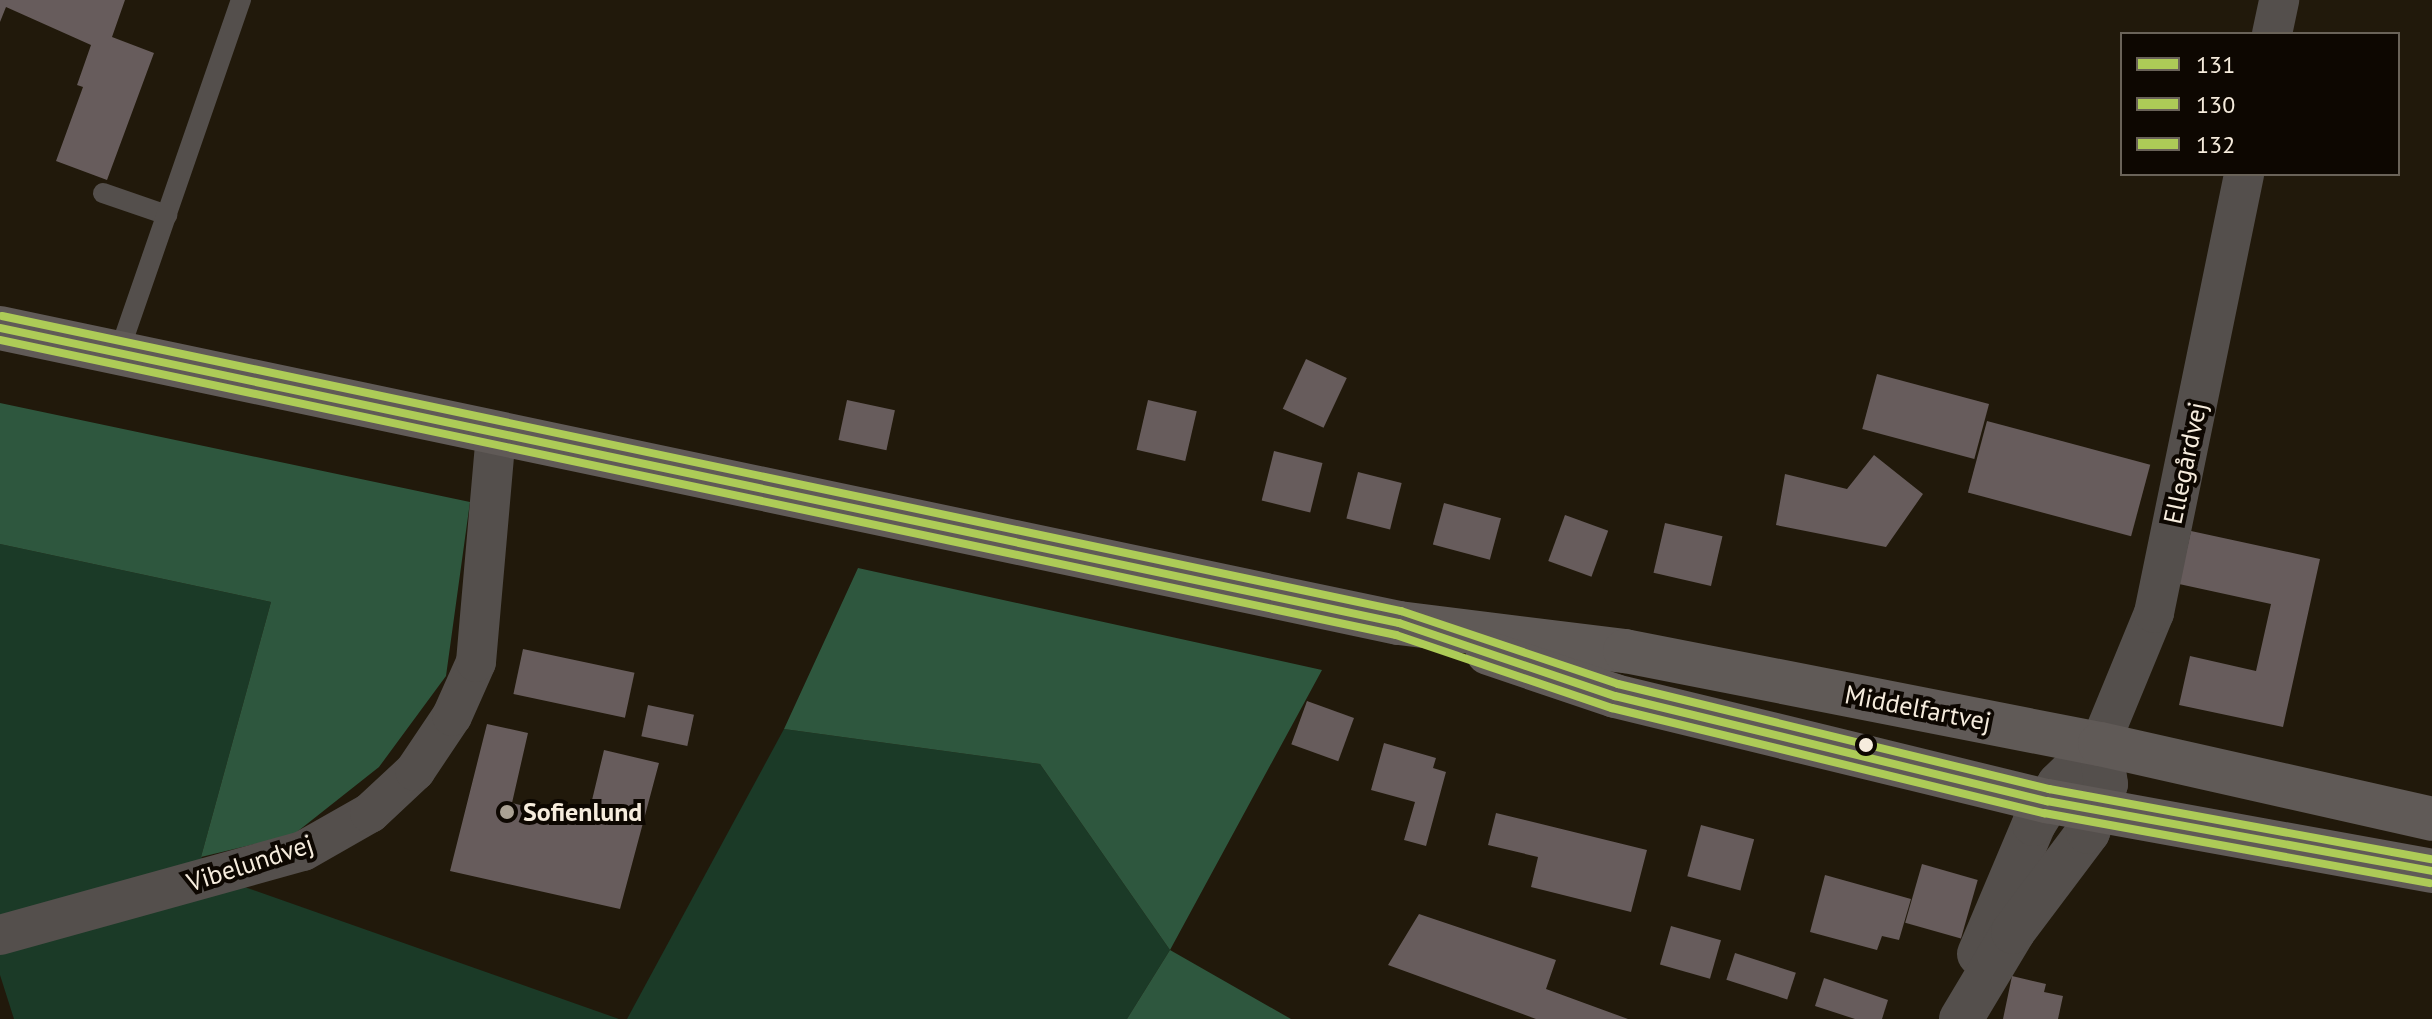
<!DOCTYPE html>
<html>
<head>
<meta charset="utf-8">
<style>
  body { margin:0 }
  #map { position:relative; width:2432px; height:1019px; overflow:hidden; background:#21190b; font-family:"PT Sans",sans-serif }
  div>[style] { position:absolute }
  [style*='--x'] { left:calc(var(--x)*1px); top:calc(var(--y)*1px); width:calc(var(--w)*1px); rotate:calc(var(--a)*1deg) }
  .green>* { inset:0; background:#1b3a27 }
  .forest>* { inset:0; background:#2e573e }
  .building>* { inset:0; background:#675c5c; transform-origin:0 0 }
  .service>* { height:20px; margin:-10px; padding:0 10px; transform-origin:10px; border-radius:10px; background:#544f4c }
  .minor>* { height:40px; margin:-20px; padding:0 20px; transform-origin:20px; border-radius:20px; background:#544f4c }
  .tertiary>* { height:44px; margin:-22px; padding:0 22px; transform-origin:22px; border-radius:22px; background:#544f4c }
  .secondary>* { height:44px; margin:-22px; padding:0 22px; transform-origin:22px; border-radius:22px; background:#605a57 }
  .bus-1>* { height:8px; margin:-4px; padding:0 4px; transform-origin:4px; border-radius:4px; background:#adcb57 }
  .bus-2>* { height:8px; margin:-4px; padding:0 4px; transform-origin:4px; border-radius:4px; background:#adcb57 }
  .bus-3>* { height:8px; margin:-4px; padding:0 4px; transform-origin:4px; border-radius:4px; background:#adcb57 }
  .dots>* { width:22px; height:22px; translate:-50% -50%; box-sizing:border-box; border:4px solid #0d0701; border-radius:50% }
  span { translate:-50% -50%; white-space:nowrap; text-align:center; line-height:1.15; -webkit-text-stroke:8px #0d0701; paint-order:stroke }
  .street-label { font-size:26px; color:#f6ecdd }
  .poi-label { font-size:26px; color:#f6ecdd; font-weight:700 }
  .left { translate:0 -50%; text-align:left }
  .legend { position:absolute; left:2120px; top:32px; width:280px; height:144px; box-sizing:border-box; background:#0d0701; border:2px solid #6a6359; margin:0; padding:10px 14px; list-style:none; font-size:24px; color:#f6ecdd }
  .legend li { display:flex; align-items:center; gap:16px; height:40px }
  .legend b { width:40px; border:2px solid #6a6359 }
</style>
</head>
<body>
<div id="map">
  <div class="green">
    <i style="clip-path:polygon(0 544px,271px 602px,201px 857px,236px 884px,619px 1019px,14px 1019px,0 975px)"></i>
    <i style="clip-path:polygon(784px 729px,1040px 764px,1170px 950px,1127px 1019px,627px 1019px)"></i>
  </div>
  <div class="forest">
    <i style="clip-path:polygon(0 403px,470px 502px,446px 676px,379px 767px,293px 835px,201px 857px,271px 602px,0 544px)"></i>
    <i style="clip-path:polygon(858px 568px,1322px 670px,1170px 950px,1291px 1019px,1127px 1019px,1170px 950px,1040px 764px,784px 729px)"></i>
  </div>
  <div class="building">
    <i style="clip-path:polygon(0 0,125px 0,112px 37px,154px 53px,107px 180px,56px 161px,83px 87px,77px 85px,91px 45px,6px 7px,0 22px)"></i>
    <i style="left:1306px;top:359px;width:45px;height:55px;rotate:25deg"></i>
    <i style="left:1877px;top:374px;width:116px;height:57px;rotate:15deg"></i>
    <i style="left:847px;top:400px;width:49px;height:41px;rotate:12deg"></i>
    <i style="left:1148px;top:400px;width:50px;height:51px;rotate:13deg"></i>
    <i style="left:1987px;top:421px;width:169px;height:74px;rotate:15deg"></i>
    <i style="left:1274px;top:451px;width:50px;height:51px;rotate:14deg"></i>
    <i style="clip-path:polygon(1874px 455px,1923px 494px,1886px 547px,1776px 525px,1785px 474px,1847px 489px)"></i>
    <i style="left:1358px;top:472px;width:45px;height:48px;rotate:14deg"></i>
    <i style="left:1444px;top:503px;width:59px;height:43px;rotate:15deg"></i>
    <i style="left:1565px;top:515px;width:46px;height:49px;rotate:20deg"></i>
    <i style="left:1665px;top:523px;width:59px;height:51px;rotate:13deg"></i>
    <i style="clip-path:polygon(2191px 531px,2320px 559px,2283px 727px,2179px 705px,2190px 656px,2256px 671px,2271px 604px,2179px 584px)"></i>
    <i style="left:523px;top:649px;width:114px;height:46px;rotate:12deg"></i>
    <i style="left:1307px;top:701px;width:50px;height:46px;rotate:20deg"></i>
    <i style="left:648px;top:705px;width:47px;height:32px;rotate:12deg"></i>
    <i style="clip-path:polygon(487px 724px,528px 733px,512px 803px,587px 821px,604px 750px,659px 763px,620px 909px,450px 871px)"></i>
    <i style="clip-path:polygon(1384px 743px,1436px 758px,1433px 768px,1446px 772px,1426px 846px,1404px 840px,1415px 802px,1371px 790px)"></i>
    <i style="clip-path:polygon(1496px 813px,1647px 850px,1631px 912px,1531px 887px,1538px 857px,1488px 845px)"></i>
    <i style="left:1701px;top:825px;width:55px;height:53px;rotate:15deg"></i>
    <i style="left:1922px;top:864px;width:58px;height:61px;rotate:16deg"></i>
    <i style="clip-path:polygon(1825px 875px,1911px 899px,1899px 940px,1882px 936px,1877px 950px,1810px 932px)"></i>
    <i style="clip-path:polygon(1419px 914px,1556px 960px,1546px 989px,1628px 1019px,1536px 1019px,1388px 965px)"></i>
    <i style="left:1671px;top:926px;width:52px;height:40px;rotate:16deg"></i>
    <i style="left:1735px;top:953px;width:64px;height:28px;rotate:18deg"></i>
    <i style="clip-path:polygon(2012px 976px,2046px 984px,2044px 992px,2063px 996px,2058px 1019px,2003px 1019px)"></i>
    <i style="clip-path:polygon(1824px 978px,1888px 1000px,1882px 1019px,1855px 1019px,1815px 1006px)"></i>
  </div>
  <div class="service">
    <i style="--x:103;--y:193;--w:68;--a:19"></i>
    <i style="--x:119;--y:352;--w:373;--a:-70.9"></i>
  </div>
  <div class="minor">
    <i style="--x:2272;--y:34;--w:35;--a:-78"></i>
    <i style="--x:2100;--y:744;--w:142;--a:-67.6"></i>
    <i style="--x:2154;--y:613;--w:448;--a:-78.4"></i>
    <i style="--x:0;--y:935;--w:314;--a:-15.5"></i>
    <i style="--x:303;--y:851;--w:77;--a:-29.6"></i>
    <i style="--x:370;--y:813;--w:62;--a:-43"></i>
    <i style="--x:415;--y:771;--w:66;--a:-56.1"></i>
    <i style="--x:452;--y:716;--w:59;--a:-66"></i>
    <i style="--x:476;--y:662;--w:231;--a:-85"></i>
  </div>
  <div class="tertiary">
    <i style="--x:1979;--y:954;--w:141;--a:-67.1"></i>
    <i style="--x:2034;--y:824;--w:47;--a:-58"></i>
    <i style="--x:2059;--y:784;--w:57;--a:-44.3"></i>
    <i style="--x:1961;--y:1019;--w:101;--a:-59.1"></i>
    <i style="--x:2013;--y:932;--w:125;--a:-53.1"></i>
    <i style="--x:2088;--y:832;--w:51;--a:-69.4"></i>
    <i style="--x:2106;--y:784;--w:40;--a:-98.5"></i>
  </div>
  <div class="secondary">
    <i style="--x:0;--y:328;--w:1430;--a:11.91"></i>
    <i style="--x:1399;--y:623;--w:228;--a:7.1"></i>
    <i style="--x:1625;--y:651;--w:484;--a:11.1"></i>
    <i style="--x:2100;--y:744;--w:340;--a:12.7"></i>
    <i style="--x:1488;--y:653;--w:134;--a:18.7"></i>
    <i style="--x:1615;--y:696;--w:445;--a:13.7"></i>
    <i style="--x:2047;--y:801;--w:391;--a:10.3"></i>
  </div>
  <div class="bus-1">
    <i style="--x:0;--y:328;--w:1430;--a:11.91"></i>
    <i style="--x:1399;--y:623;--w:228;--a:18.7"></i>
    <i style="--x:1615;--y:696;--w:445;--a:13.7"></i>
    <i style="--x:2047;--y:801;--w:391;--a:10.3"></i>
  </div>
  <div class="bus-2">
    <i style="--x:0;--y:340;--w:1427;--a:11.93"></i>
    <i style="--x:1396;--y:635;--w:228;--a:18.7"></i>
    <i style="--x:1612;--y:708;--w:445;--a:13.7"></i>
    <i style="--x:2044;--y:813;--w:392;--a:10.3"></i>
  </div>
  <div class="bus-3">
    <i style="--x:2;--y:316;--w:1430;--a:11.91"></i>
    <i style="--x:1401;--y:611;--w:229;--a:18.6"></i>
    <i style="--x:1618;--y:684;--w:444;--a:13.7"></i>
    <i style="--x:2049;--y:789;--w:389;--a:10.4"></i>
  </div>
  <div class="dots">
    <i style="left:1866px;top:745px;background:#f6ecdd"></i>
    <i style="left:507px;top:812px;background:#aba294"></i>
  </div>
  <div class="street-label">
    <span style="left:2185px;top:463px;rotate:-78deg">Ellegårdvej</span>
    <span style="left:1918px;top:708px;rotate:11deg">Middelfartvej</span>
    <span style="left:250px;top:863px;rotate:-18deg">Vibelundvej</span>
  </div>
  <div class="poi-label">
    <span class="left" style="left:523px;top:812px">Sofienlund</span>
  </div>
  <ul class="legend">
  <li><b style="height:10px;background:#adcb57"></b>131</li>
  <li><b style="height:10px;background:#adcb57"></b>130</li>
  <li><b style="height:10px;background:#adcb57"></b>132</li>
  </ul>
</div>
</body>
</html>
